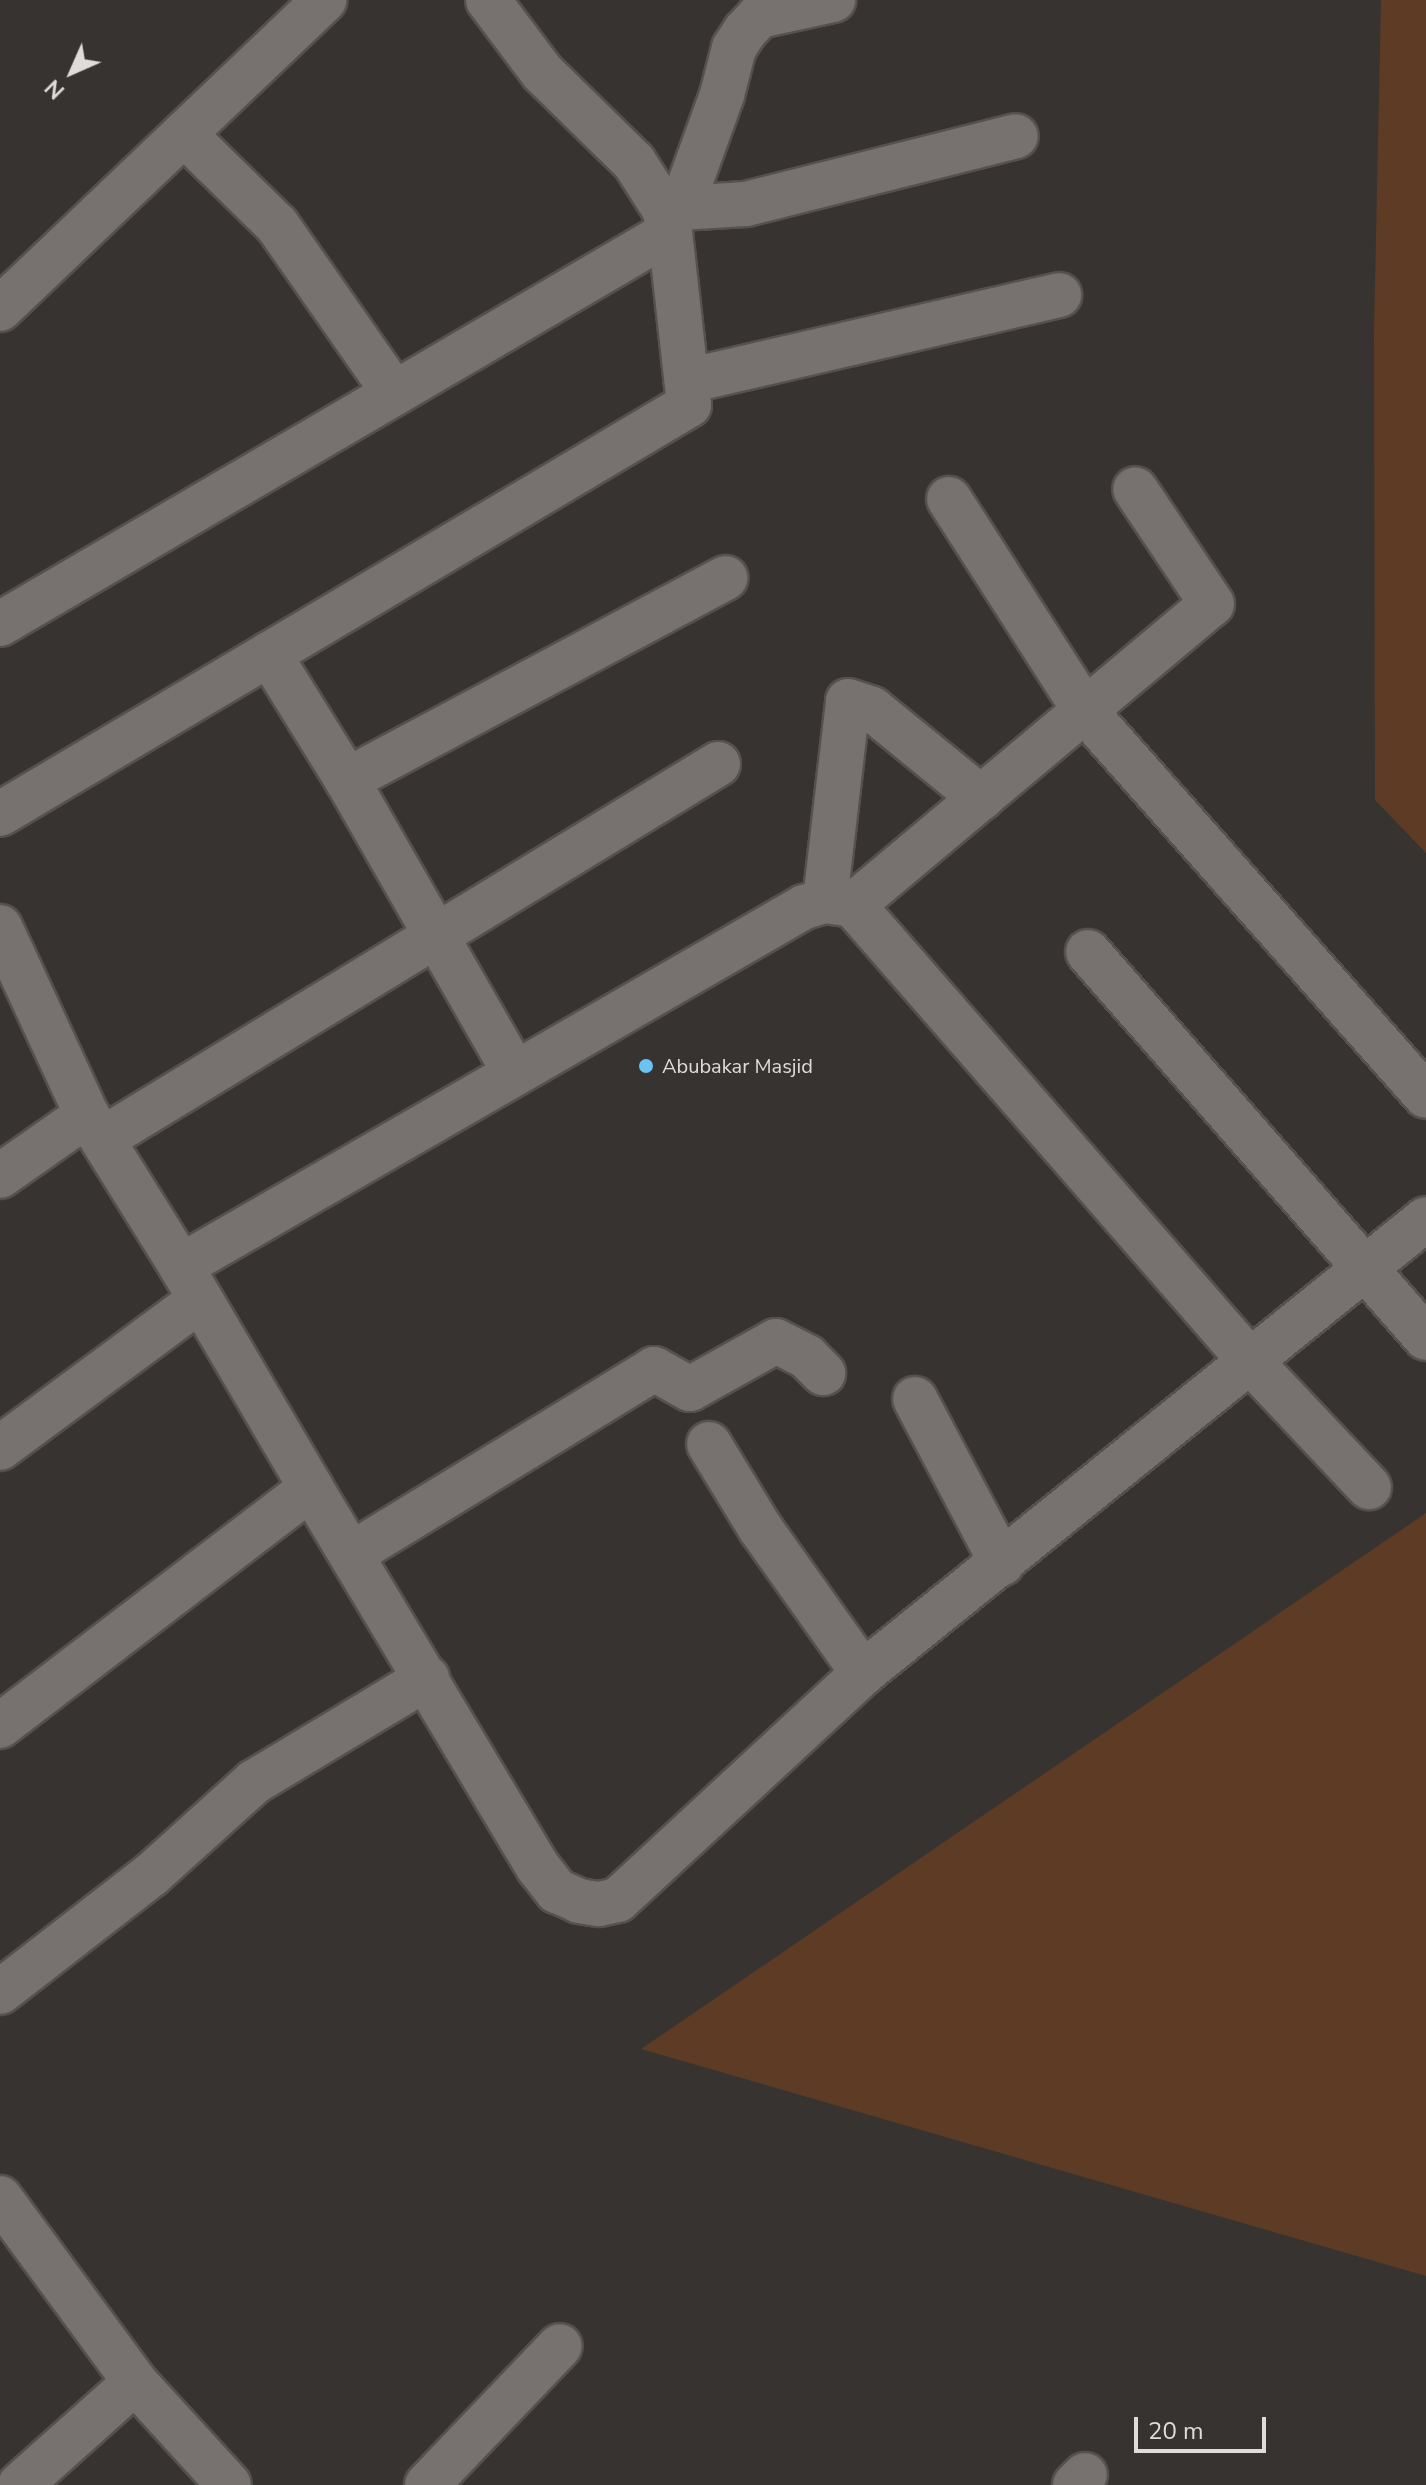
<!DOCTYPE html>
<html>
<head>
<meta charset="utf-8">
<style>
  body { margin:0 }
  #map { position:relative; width:1426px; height:2485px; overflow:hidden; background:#373330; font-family:"Nunito Sans",sans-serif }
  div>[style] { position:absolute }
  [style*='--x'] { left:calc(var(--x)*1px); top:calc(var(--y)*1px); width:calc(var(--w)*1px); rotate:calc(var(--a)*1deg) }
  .green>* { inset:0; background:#5d3b25 }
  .roads { filter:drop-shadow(2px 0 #54514f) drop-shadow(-2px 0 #54514f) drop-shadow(0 2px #54514f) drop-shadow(0 -2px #54514f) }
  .minor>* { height:44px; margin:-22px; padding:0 22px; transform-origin:22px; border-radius:22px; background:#77726f }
  .dots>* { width:22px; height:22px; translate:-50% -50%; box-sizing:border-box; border:4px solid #373330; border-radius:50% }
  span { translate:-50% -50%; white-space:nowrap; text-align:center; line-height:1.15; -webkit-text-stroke:6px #373330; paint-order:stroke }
  .poi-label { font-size:20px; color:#dfdddb }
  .left { translate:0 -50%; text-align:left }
  .north { position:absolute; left:32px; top:32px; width:80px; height:80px; -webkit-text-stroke:6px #373330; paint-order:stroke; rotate:225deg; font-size:22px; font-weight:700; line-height:32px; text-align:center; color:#dfdddb }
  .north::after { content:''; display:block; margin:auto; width:28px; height:36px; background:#dfdddb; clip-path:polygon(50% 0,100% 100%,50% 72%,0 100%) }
  .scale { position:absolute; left:1134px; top:2417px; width:132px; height:36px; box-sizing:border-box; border:4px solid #dfdddb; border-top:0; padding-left:10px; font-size:24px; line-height:28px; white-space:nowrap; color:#dfdddb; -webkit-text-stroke:6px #373330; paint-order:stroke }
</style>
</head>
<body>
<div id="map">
  <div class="green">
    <i style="clip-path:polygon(1381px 0,1426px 0,1426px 853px,1375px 800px,1374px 331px)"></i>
    <i style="clip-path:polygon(1426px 1513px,1426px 2276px,641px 2049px)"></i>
  </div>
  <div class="roads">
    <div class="minor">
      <i style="--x:488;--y:0;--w:90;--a:53.1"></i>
      <i style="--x:542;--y:72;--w:129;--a:44.4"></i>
      <i style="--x:634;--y:162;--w:56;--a:57.4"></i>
      <i style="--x:664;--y:209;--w:24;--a:75"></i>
      <i style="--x:184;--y:134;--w:130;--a:44.4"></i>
      <i style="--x:277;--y:225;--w:205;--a:55.1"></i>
      <i style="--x:681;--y:208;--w:120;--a:-70.1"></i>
      <i style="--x:722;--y:95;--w:49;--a:-75.7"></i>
      <i style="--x:734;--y:48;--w:20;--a:-57"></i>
      <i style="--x:745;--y:31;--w:21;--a:-47"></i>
      <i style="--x:759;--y:16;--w:76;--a:-12.2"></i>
      <i style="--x:664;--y:209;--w:82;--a:-3.5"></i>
      <i style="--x:746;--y:204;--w:278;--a:-14.1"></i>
      <i style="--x:0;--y:309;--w:448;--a:-43.6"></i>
      <i style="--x:687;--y:381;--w:382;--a:-13"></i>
      <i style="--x:949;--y:499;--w:252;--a:57.3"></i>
      <i style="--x:1085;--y:711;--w:514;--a:48.47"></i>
      <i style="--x:0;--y:624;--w:776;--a:-30.33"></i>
      <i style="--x:670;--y:232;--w:174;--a:83.7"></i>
      <i style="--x:689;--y:405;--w:801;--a:149.31"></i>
      <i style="--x:269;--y:654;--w:148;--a:58.2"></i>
      <i style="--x:347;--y:780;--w:338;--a:60.2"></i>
      <i style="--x:347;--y:780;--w:429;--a:-28.1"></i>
      <i style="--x:825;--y:901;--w:201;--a:-83.4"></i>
      <i style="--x:848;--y:701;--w:25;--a:18"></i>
      <i style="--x:872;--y:709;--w:141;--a:39.2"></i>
      <i style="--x:853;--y:905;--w:468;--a:-40"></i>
      <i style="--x:1212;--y:604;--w:138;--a:-123.8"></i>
      <i style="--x:0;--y:927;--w:207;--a:65.2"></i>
      <i style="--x:87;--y:1115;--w:178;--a:58.1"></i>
      <i style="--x:181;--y:1266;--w:257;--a:59.6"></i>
      <i style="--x:311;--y:1488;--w:392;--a:142.6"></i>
      <i style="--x:1088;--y:952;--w:513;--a:48.79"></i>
      <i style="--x:104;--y:1138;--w:719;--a:-31.35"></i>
      <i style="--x:0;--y:1176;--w:106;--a:-35"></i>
      <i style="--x:181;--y:1266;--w:719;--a:-29.95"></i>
      <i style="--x:804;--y:907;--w:22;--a:-16"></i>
      <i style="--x:825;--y:901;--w:28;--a:8"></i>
      <i style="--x:853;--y:905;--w:606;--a:48.95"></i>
      <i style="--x:1251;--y:1362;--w:172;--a:46.7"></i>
      <i style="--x:915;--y:1399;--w:186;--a:62.1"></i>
      <i style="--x:709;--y:1444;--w:98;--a:58.7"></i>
      <i style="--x:760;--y:1528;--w:178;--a:54.6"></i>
      <i style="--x:0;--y:1448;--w:249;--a:-36.5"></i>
      <i style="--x:311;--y:1488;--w:442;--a:59.1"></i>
      <i style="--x:538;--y:1867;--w:31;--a:52"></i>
      <i style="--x:557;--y:1891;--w:24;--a:24"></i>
      <i style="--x:579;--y:1901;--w:20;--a:9"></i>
      <i style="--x:599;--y:1904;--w:19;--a:-12"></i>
      <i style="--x:618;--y:1900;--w:334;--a:-42.8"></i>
      <i style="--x:863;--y:1673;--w:723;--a:-38.88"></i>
      <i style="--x:353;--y:1553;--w:353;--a:-31.4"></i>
      <i style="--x:654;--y:1369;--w:41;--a:29.1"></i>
      <i style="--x:690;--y:1389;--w:98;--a:-29.2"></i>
      <i style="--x:776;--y:1341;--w:35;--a:27"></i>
      <i style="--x:807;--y:1357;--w:23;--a:45"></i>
      <i style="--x:0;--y:1992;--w:191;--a:-37.8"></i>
      <i style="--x:151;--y:1875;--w:139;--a:-42.1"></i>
      <i style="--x:254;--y:1782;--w:202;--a:-31"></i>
      <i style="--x:0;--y:2198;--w:228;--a:53.7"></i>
      <i style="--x:135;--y:2382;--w:139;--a:47.6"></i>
      <i style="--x:20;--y:2485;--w:154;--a:-41.8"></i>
      <i style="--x:427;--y:2485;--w:192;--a:-46.3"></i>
      <i style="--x:1075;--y:2485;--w:14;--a:-45"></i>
    </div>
  </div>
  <div class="dots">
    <i style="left:646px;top:1066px;background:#6ac3f2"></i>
  </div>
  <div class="poi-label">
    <span class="left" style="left:662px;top:1066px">Abubakar Masjid</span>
  </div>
  <div class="north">N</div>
  <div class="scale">20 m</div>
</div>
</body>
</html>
